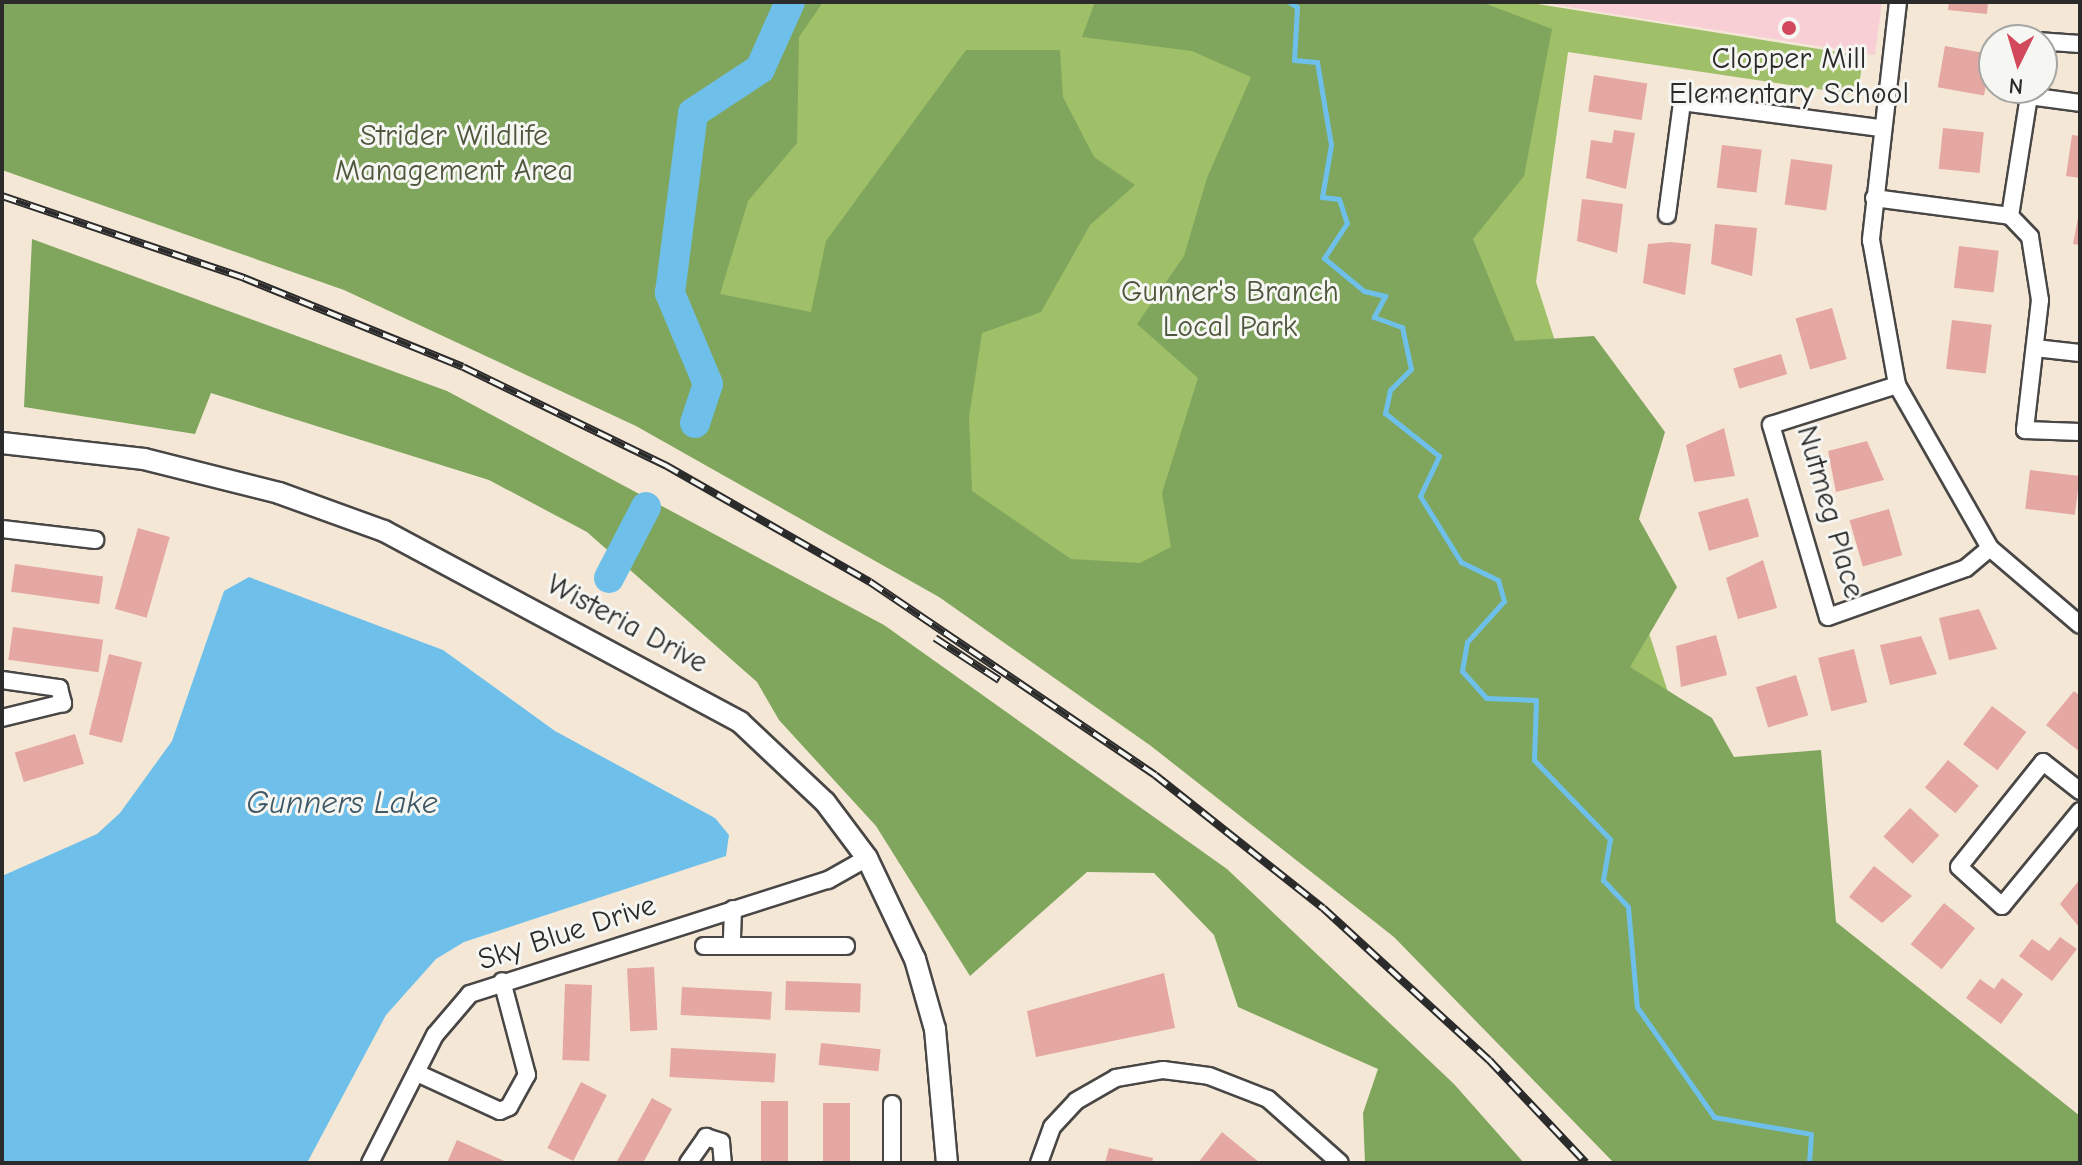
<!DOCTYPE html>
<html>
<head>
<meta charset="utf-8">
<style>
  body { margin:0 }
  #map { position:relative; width:2082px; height:1165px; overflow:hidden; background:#f4e7d6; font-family:"Comic Neue",sans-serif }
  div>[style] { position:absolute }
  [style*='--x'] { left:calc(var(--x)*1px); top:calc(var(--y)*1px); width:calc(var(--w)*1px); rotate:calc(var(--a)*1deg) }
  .built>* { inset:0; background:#f7cfd4 }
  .green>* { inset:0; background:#9fbf68 }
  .forest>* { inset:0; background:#7fa65c }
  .water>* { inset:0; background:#6ec0ea }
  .stream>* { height:5px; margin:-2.5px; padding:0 2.5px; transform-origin:2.5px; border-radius:2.5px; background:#6ec0ea }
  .river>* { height:30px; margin:-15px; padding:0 15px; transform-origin:15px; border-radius:15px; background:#6ec0ea }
  .building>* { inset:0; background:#e4a7a1; transform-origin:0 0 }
  .roads { filter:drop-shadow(2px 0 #494745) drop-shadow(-2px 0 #494745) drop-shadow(0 2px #494745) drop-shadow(0 -2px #494745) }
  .minor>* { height:16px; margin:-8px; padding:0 8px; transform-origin:8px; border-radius:8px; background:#fff }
  .tertiary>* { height:20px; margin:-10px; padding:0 10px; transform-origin:10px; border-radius:10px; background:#fff }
  .rail>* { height:8px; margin-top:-4px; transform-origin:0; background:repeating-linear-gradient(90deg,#f6f6f2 0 15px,#2b2b2b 0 30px); box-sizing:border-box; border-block:2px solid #2b2b2b }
  .dots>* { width:22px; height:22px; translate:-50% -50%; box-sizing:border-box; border:4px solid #f6f6f2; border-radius:50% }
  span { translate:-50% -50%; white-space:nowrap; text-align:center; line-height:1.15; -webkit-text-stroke:6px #f6f6f2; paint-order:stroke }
  .poi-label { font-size:30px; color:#2b2b2b }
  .park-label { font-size:30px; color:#4e573d }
  .street-label { font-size:30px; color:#2b2b2b }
  .water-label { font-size:32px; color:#3f5864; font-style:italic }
  .frame { position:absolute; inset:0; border:4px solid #2b2b2b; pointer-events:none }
  .north { position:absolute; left:1978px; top:24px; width:80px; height:80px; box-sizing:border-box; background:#f6f6f2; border:2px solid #a5a5a2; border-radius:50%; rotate:185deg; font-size:22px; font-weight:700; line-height:32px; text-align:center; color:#2b2b2b }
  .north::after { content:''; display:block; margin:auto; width:28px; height:36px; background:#d1495b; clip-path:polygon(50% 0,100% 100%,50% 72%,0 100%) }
</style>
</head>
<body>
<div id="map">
  <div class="built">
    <i style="clip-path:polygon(1537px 2px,1882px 2px,1875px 55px)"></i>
  </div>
  <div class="green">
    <i style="clip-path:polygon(2px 2px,1525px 2px,1863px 56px,1858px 95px,1568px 52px,1536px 282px,1695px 776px,1472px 884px)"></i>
  </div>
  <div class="forest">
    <i style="clip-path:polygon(2px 2px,823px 2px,799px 37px,797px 143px,748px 201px,720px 294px,811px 312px,826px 241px,966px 50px,1060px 50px,1063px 97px,1094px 157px,1135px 185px,1090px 225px,1041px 312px,982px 333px,969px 417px,972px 491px,1071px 559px,1140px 563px,1171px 547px,1162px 493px,1198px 378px,1137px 324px,1184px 256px,1207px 178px,1251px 77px,1192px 51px,1082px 37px,1095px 2px,1481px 2px,1552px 29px,1524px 176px,1473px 239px,1515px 341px,1594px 336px,1665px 432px,1639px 519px,1677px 587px,1630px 667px,1712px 718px,1734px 757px,1821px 750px,1836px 922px,2080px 1116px,2080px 1163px,1614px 1163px,1394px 937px,1151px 746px,939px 597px,636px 426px,344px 290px,2px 170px)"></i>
    <i style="clip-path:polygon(32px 239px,447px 391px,884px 625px,1227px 869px,1454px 1084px,1524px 1163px,1365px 1163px,1363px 1113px,1378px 1069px,1238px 1007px,1214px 935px,1154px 873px,1087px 872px,970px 976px,876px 826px,779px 720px,757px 682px,587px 532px,489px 480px,211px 393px,195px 434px,24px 407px)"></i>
  </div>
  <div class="water">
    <i style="clip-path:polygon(249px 577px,443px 650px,555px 731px,715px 818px,729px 835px,726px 856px,464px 942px,436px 959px,386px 1015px,307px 1163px,2px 1163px,2px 876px,97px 834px,120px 813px,172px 741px,224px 591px)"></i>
  </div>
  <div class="stream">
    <i style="--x:1289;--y:2;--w:9;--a:32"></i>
    <i style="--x:1297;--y:7;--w:53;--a:93.2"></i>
    <i style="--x:1294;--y:60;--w:23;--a:5"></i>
    <i style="--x:1317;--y:62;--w:84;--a:80.4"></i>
    <i style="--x:1331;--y:145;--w:53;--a:99.8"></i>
    <i style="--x:1322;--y:197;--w:17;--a:7"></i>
    <i style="--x:1339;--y:199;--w:25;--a:72"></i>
    <i style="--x:1347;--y:223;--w:42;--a:123.3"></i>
    <i style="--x:1324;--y:258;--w:52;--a:39.5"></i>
    <i style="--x:1364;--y:291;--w:22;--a:13"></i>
    <i style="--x:1385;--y:296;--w:24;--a:118"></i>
    <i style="--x:1374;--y:317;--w:30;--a:20"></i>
    <i style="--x:1402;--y:327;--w:43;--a:77.9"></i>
    <i style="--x:1411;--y:369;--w:30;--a:135"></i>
    <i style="--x:1390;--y:390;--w:24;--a:102"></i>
    <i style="--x:1385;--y:413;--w:69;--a:38.5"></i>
    <i style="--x:1439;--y:456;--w:44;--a:115.4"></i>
    <i style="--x:1420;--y:496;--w:78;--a:58.2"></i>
    <i style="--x:1461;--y:562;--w:41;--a:25.9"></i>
    <i style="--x:1498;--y:580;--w:22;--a:74"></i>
    <i style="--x:1504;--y:601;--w:55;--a:132.1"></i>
    <i style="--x:1467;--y:642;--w:29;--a:100"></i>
    <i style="--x:1462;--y:671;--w:36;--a:48"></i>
    <i style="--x:1486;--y:698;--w:50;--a:2.3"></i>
    <i style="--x:1536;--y:700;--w:60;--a:91.9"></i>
    <i style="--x:1534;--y:760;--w:110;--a:46.1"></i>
    <i style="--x:1610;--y:839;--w:42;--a:99.7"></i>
    <i style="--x:1603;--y:880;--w:37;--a:47"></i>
    <i style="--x:1628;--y:907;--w:100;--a:84.9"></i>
    <i style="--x:1637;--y:1007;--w:134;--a:55"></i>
    <i style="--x:1714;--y:1117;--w:98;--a:9.9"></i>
    <i style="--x:1811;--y:1134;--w:29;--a:94"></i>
  </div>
  <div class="river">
    <i style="--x:695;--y:423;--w:41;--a:-71.6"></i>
    <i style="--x:708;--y:384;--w:99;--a:-112.7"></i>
    <i style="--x:670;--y:293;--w:181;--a:-82.7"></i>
    <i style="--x:693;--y:113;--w:80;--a:-33.3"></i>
    <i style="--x:760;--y:69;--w:73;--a:-65.9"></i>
    <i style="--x:609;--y:578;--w:80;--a:-62.5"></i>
  </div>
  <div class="building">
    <i style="clip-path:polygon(1949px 2px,1988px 2px,1987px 14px,1948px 10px)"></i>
    <i style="left:1945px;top:46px;width:47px;height:42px;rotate:10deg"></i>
    <i style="left:1594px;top:75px;width:54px;height:37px;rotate:9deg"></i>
    <i style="left:1943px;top:128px;width:41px;height:41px;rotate:6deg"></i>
    <i style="clip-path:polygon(1614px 130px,1635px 133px,1626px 189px,1586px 178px,1591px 140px,1612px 143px)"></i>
    <i style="clip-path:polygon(2072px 135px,2080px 136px,2080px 178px,2066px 176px)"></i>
    <i style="left:1722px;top:145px;width:40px;height:43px;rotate:7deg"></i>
    <i style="left:1791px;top:159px;width:42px;height:46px;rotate:8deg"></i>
    <i style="clip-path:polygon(1582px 199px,1623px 204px,1617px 253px,1577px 241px)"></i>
    <i style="clip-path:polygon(2080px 208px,2080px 245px,2073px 244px)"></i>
    <i style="clip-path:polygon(1715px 224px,1757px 228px,1752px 276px,1711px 264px)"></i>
    <i style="clip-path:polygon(1670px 242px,1691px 244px,1685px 295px,1643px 283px,1648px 244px)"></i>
    <i style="left:1959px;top:246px;width:40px;height:42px;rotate:7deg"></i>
    <i style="left:1832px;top:308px;width:53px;height:38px;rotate:74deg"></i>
    <i style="left:1952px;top:320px;width:40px;height:49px;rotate:7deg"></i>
    <i style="left:1781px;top:354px;width:21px;height:50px;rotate:73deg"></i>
    <i style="clip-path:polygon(1724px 428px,1735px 476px,1694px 482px,1686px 445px)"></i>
    <i style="clip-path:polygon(1867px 441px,1884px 480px,1836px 492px,1828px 451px)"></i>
    <i style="left:2030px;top:470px;width:50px;height:39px;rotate:7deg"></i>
    <i style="left:1748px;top:498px;width:40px;height:52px;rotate:74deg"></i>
    <i style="left:1889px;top:509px;width:48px;height:41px;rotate:74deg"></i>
    <i style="left:138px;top:528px;width:33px;height:84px;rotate:16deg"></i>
    <i style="clip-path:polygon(1763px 560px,1777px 608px,1738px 619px,1726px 578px)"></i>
    <i style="left:15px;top:564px;width:89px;height:28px;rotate:8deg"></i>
    <i style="clip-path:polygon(1979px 609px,1997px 649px,1949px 660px,1939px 618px)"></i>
    <i style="left:13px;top:627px;width:91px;height:33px;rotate:8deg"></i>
    <i style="clip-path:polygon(1716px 635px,1727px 675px,1681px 687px,1676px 646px)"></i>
    <i style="clip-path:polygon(1921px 636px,1937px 674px,1890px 685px,1880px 645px)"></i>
    <i style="left:1854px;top:649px;width:55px;height:37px;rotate:76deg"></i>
    <i style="left:109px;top:654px;width:34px;height:83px;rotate:14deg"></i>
    <i style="left:1796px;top:675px;width:42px;height:42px;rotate:73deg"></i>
    <i style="clip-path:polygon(2074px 691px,2080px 696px,2080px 752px,2046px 725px)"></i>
    <i style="left:1992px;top:706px;width:43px;height:48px;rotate:37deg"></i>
    <i style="left:75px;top:734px;width:31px;height:63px;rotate:73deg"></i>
    <i style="left:1948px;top:760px;width:40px;height:36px;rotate:40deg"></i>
    <i style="left:1910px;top:808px;width:40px;height:39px;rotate:43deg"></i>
    <i style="clip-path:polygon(1874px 866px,1912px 896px,1882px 923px,1849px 897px)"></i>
    <i style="clip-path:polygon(2080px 879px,2080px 928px,2060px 904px)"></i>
    <i style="left:1944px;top:903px;width:40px;height:53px;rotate:39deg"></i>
    <i style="clip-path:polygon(2060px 937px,2077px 949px,2052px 981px,2019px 956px,2032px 939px,2049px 951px)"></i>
    <i style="left:654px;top:967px;width:63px;height:27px;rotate:87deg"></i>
    <i style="clip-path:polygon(1164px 973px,1175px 1028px,1036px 1057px,1027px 1011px)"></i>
    <i style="clip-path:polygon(2002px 978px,2023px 994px,2001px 1024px,1966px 998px,1980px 979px,1994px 989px)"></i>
    <i style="left:786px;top:981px;width:75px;height:29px;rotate:2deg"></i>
    <i style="left:565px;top:984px;width:27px;height:76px;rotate:2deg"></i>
    <i style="left:682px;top:987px;width:90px;height:28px;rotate:3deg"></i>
    <i style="left:821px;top:1043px;width:60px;height:22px;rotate:6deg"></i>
    <i style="left:671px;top:1048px;width:105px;height:29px;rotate:3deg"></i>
    <i style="left:581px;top:1082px;width:29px;height:74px;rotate:27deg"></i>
    <i style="clip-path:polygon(652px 1098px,672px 1109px,643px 1163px,616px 1163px)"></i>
    <i style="left:761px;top:1101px;width:27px;height:62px"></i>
    <i style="left:823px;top:1103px;width:27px;height:60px"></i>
    <i style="clip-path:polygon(1222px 1132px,1260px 1163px,1198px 1163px)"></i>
    <i style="clip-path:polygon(457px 1140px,509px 1163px,447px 1163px)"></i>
    <i style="clip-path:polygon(1109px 1148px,1153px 1158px,1152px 1163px,1105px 1163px)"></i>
  </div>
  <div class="roads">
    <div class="minor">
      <i style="--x:1898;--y:2;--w:240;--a:96.5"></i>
      <i style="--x:1871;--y:240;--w:147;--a:79.8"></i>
      <i style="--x:1897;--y:385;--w:188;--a:60.3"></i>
      <i style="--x:1990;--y:548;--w:118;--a:40.5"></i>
      <i style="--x:2023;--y:40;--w:57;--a:4"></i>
      <i style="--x:2019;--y:88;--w:13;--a:39"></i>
      <i style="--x:2029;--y:96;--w:51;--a:7.8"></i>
      <i style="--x:1874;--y:198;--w:137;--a:7.5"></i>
      <i style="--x:2010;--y:216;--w:29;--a:46"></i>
      <i style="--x:2030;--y:237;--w:64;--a:81"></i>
      <i style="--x:2040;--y:300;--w:131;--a:96.6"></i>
      <i style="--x:2025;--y:430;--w:55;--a:2.1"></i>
      <i style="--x:1667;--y:215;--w:114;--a:-82.4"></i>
      <i style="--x:1682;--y:102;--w:200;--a:7.5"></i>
      <i style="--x:2010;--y:216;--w:121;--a:-81"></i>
      <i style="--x:2035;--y:348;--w:45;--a:6.3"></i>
      <i style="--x:1897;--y:385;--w:132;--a:162.4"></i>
      <i style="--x:1771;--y:425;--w:200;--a:73.5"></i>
      <i style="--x:1828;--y:617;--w:146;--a:-19.5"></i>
      <i style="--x:1966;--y:568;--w:31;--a:-40"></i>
      <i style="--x:2;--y:529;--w:94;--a:6.7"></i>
      <i style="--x:2;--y:680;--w:58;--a:8"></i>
      <i style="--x:59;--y:688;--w:16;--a:75"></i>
      <i style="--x:63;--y:703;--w:63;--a:166.2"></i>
      <i style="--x:2080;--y:791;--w:47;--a:-141.9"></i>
      <i style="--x:2043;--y:762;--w:134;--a:128.7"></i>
      <i style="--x:1959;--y:867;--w:58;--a:42.2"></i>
      <i style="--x:2002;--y:906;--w:123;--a:-50.6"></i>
      <i style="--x:733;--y:909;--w:37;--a:92"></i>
      <i style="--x:732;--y:946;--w:114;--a:0"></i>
      <i style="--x:704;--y:946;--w:28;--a:0"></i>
      <i style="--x:417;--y:1073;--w:91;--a:24.6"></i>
      <i style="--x:500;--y:1111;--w:10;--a:-24"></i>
      <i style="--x:509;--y:1107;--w:37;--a:-61"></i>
      <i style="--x:527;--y:1075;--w:97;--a:-104.9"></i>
      <i style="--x:892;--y:1104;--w:59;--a:90"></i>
      <i style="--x:370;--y:1163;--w:144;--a:-63.1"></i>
      <i style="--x:435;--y:1035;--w:54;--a:-49.5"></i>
      <i style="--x:470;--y:994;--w:376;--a:-17.7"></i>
      <i style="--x:828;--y:880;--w:45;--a:-29.4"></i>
      <i style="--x:688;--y:1163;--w:32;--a:-55"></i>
      <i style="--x:706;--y:1137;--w:16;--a:18"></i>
      <i style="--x:721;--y:1142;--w:21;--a:85"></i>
      <i style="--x:1039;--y:1163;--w:38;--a:-70"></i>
      <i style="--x:1052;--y:1127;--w:35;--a:-47"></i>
      <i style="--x:1076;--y:1101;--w:46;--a:-29.9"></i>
      <i style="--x:1116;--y:1078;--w:48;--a:-9.7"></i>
      <i style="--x:1163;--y:1070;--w:46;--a:7.4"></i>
      <i style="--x:1209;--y:1076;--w:63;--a:21.3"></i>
      <i style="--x:1268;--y:1099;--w:96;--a:41.6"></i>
    </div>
    <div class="tertiary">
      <i style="--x:2;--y:443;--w:143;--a:6.4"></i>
      <i style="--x:144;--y:459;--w:139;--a:14.1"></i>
      <i style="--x:279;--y:493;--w:112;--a:19.9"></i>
      <i style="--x:384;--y:531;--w:404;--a:28.2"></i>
      <i style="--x:740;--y:722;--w:117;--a:43.3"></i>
      <i style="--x:825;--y:802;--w:70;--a:53.1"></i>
      <i style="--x:867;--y:858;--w:112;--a:64.6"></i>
      <i style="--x:915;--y:959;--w:73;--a:74.1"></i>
      <i style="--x:935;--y:1029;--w:135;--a:84.9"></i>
    </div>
  </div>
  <div class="rail">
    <i style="--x:2;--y:196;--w:256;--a:18.7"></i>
    <i style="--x:244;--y:278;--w:236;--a:22.1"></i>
    <i style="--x:463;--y:367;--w:225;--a:25.9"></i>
    <i style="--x:665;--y:465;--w:236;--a:29.7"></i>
    <i style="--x:870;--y:582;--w:344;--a:34.1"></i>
    <i style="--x:1155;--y:775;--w:214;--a:38.4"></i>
    <i style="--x:1323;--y:908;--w:225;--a:42.5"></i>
    <i style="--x:1489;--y:1060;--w:141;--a:46.7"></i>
    <i style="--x:935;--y:638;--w:77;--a:33.3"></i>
  </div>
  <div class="dots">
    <i style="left:1789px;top:28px;background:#d1495b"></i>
  </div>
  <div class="poi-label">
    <span style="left:1789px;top:76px">Clopper Mill<br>Elementary School</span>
  </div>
  <div class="park-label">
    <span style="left:454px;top:153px">Strider Wildlife<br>Management Area</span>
    <span style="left:1230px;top:309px">Gunner's Branch<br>Local Park</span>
  </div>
  <div class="street-label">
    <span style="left:1830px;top:512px;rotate:74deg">Nutmeg Place</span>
    <span style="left:627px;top:624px;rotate:28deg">Wisteria Drive</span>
    <span style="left:567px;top:933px;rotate:-18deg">Sky Blue Drive</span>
  </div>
  <div class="water-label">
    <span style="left:342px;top:803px">Gunners Lake</span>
  </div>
  <div class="frame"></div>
  <div class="north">N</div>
</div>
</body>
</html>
